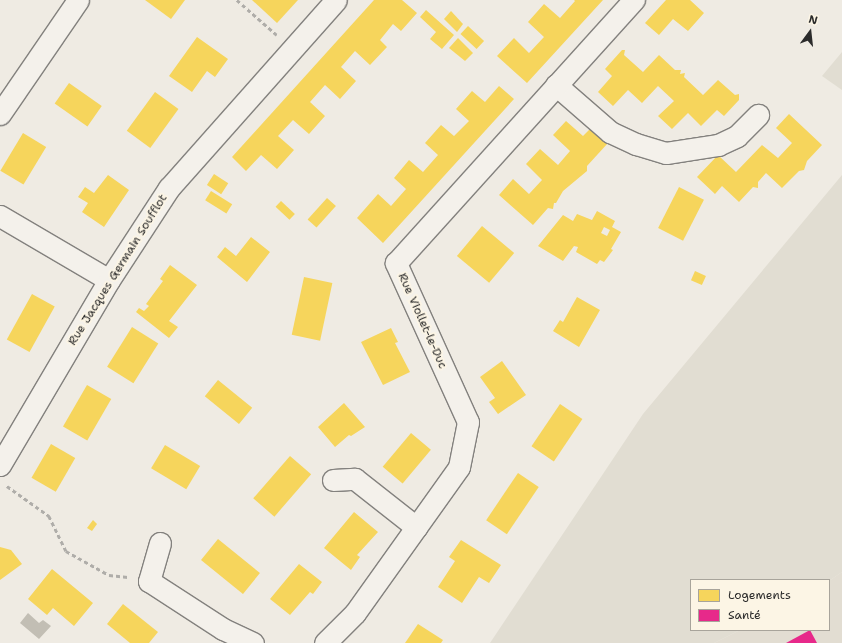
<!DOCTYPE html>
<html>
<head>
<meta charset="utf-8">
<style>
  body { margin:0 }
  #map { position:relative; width:842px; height:643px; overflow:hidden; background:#efebe3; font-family:"Shantell Sans",sans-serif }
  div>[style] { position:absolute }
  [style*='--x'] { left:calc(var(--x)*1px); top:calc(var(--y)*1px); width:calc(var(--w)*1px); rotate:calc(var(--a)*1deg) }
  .built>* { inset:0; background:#e2ddd2 }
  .green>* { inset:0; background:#e1ddd2 }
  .water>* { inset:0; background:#c2beb4 }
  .homes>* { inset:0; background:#f6d55c; transform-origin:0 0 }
  .health>* { inset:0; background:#e7298a }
  .path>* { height:2.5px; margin-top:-1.25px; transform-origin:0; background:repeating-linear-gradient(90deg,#afada9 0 4px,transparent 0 7px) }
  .roads { filter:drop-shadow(1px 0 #83817e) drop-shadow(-1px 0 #83817e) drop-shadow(0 1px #83817e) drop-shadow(0 -1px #83817e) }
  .street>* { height:21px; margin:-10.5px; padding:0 10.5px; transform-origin:10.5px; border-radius:10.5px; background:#f4f1eb }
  span { translate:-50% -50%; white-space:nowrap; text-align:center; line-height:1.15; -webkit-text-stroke:4px #fcf5e5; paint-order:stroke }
  .street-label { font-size:12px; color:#2b2b2b }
  .legend { position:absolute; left:690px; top:579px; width:140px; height:52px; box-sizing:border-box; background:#fcf5e5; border:1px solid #a8a49b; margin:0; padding:5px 7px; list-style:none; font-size:12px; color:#2b2b2b }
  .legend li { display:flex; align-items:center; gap:8px; height:20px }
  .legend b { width:20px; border:1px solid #a8a49b }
  .north { position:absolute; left:790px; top:12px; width:40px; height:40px; -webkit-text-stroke:3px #fcf5e5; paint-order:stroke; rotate:15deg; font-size:11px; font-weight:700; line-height:16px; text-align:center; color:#2b2b2b }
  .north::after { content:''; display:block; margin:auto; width:14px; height:18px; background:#2b2b2b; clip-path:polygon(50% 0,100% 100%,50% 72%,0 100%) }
</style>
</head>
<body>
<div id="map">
  <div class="built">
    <i style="clip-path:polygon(842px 572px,842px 643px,714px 643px,740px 630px,829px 630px,829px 581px)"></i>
  </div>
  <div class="green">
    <i style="clip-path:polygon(842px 52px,842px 90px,822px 76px)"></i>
    <i style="clip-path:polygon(842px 175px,842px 572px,829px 581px,691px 580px,691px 630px,740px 630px,714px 643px,490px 643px,643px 414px)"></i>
  </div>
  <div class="water">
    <i style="clip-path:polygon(28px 613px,39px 623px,43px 620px,51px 626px,39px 639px,20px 623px)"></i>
  </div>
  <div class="homes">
    <i style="clip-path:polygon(145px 0,185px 0,171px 19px)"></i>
    <i style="clip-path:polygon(252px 0,298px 0,277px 23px)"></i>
    <i style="clip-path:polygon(374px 0,402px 0,417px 13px,401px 31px,393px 24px,380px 40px,387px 47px,370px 65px,355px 51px,341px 67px,356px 81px,340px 99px,325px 85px,310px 102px,325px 116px,309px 134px,293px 120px,278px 136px,294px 150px,277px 169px,261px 155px,246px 171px,232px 157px)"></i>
    <i style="clip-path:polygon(574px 0,603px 0,527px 83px,497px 56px,514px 38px,529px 53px,544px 37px,528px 22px,544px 4px,560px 18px,575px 1px)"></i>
    <i style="clip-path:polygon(666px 0,690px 0,704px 13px,688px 31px,673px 19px,659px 35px,645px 23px)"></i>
    <i style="clip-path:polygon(426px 10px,454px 35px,442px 49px,430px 39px,436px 32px,420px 17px)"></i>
    <i style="clip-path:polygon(451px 11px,463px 24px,457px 32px,444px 19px)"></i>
    <i style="left:468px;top:26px;width:22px;height:11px;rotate:43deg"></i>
    <i style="clip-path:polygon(197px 37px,228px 59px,215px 77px,207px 71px,192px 92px,169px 76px)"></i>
    <i style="clip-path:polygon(458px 38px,473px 53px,465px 61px,449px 48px)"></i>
    <i style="clip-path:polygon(622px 50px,625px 50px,624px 55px,643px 72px,659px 55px,675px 70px,681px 70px,680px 74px,685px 73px,684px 77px,703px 95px,718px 80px,735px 95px,739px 94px,739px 100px,724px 116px,717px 110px,701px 126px,688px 113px,672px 129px,658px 116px,674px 101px,658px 86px,642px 103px,628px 90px,613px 106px,598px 92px,612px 76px,605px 69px)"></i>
    <i style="left:69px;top:83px;width:40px;height:25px;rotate:35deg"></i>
    <i style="clip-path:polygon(499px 86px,514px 99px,383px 243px,357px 218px,378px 194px,391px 206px,406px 189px,394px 178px,409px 160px,423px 172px,438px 155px,425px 143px,441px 125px,454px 136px,469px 121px,456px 109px,472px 91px,485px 102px)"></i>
    <i style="left:155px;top:92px;width:29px;height:48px;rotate:36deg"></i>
    <i style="clip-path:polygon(789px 114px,822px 145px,807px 161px,804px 170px,799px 171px,782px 188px,766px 173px,758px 182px,758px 188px,753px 187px,739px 202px,722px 186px,715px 194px,697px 177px,718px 155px,736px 172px,762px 145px,778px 158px,792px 143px,776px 128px)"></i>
    <i style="clip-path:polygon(566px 121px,583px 136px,591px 128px,608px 143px,587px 166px,587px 171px,563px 191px,556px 203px,554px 203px,553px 209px,548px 208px,533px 225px,499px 195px,513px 179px,529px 194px,542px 180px,526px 164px,540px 149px,558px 165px,570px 151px,553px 135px)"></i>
    <i style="left:23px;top:133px;width:27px;height:44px;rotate:31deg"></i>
    <i style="left:214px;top:174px;width:17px;height:13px;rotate:33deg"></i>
    <i style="clip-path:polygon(108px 175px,129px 190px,104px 227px,82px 212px,88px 203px,78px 197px,85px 187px,94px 193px)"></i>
    <i style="left:679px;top:187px;width:28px;height:46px;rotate:27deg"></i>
    <i style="left:211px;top:191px;width:25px;height:11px;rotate:32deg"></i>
    <i style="left:327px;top:198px;width:12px;height:29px;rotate:42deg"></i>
    <i style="left:281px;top:201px;width:19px;height:8px;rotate:43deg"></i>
    <i style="clip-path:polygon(evenodd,597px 211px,615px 221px,612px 227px,621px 232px,611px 249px,613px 250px,604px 262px,600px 260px,597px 264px,576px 252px,578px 247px,574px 246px,563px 261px,538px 246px,563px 215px,573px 221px,577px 214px,592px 220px,597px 211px,604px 227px,610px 230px,607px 236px,601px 233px,604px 227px)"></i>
    <i style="left:482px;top:226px;width:42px;height:39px;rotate:40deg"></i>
    <i style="clip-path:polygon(251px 237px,270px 252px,247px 282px,217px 257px,225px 247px,236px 256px)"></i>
    <i style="clip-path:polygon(170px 265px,197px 285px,169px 321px,178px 327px,169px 338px,136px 312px,139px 308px,144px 311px,149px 306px,146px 304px,163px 281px,160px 279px)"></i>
    <i style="left:695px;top:271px;width:12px;height:10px;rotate:24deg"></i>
    <i style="left:304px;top:277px;width:29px;height:59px;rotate:12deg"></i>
    <i style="left:32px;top:294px;width:26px;height:52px;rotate:29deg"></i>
    <i style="clip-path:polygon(577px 297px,600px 310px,579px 347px,553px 331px,560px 320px,563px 322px)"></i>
    <i style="left:132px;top:327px;width:31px;height:47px;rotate:32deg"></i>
    <i style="clip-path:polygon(391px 328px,398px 342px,395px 343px,410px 372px,383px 385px,361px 342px)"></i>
    <i style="clip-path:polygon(502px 361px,526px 395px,498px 414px,489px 402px,495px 398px,480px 377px)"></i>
    <i style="left:218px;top:380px;width:44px;height:21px;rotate:39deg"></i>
    <i style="left:87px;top:385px;width:28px;height:48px;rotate:30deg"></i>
    <i style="clip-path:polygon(344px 403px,365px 427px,351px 436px,349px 435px,335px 447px,318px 427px)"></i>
    <i style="left:560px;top:404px;width:27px;height:51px;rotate:34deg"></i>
    <i style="left:411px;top:433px;width:26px;height:44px;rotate:40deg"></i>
    <i style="left:51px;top:444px;width:28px;height:39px;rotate:30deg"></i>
    <i style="left:165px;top:445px;width:41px;height:27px;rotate:31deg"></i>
    <i style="left:290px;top:456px;width:28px;height:56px;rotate:41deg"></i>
    <i style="left:518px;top:473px;width:25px;height:57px;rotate:34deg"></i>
    <i style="clip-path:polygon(354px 512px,378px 532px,357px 555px,360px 557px,351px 570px,324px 548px)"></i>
    <i style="clip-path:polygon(93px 520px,97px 524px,92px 531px,87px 528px)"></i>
    <i style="left:218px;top:539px;width:54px;height:27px;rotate:39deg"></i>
    <i style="clip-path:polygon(461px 540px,501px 565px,489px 583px,479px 577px,462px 603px,438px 587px,455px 561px,449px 557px)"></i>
    <i style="clip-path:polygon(0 547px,11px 550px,22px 564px,0 580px)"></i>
    <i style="clip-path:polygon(299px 564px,322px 582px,313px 594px,310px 592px,290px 615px,270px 599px)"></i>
    <i style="clip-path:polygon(52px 569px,93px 603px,74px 626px,53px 608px,47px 615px,28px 599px)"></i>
    <i style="clip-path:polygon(123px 604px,158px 632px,149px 643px,130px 643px,107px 624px)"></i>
    <i style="clip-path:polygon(418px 624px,443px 640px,441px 643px,405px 643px)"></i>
  </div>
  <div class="health">
    <i style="clip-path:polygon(810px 630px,817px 643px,786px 643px)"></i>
  </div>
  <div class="path">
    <i style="--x:237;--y:0;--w:53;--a:41.2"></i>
    <i style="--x:7;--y:486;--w:52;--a:35.5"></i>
    <i style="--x:49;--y:516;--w:39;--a:64"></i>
    <i style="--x:66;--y:551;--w:49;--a:29.2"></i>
    <i style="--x:109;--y:575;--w:19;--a:6"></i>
  </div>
  <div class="roads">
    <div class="street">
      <i style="--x:556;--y:85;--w:72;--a:41"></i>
      <i style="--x:610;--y:132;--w:29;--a:25"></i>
      <i style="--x:636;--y:144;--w:31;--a:17"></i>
      <i style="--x:666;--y:153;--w:53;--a:-8.7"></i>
      <i style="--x:718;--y:145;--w:21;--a:-25"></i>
      <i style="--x:737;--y:136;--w:30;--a:-45"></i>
      <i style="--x:0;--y:114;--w:138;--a:-55.6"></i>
      <i style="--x:0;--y:216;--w:126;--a:30.4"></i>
      <i style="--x:0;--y:465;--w:215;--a:-59.5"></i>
      <i style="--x:109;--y:280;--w:110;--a:-56.9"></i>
      <i style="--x:169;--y:188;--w:251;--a:-48.4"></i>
      <i style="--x:333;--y:480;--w:22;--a:-3"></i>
      <i style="--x:355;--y:479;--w:78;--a:38.2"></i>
      <i style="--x:160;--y:543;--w:40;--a:106"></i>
      <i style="--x:149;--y:581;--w:88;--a:33"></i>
      <i style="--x:223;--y:629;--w:33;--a:25"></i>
      <i style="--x:325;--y:643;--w:42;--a:-45"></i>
      <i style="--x:355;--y:613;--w:179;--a:-54.5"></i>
      <i style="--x:459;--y:467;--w:46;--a:-78.7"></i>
      <i style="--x:468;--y:422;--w:175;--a:-114.4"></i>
      <i style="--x:396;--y:263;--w:355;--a:-47.9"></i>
    </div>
  </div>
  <div class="street-label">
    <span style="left:118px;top:270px;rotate:-58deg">Rue Jacques Germain Soufflot</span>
    <span style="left:422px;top:321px;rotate:66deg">Rue Viollet-le-Duc</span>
  </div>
  <ul class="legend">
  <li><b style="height:11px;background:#f6d55c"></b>Logements</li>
  <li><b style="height:11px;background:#e7298a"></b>Santé</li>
  </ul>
  <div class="north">N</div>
</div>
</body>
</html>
